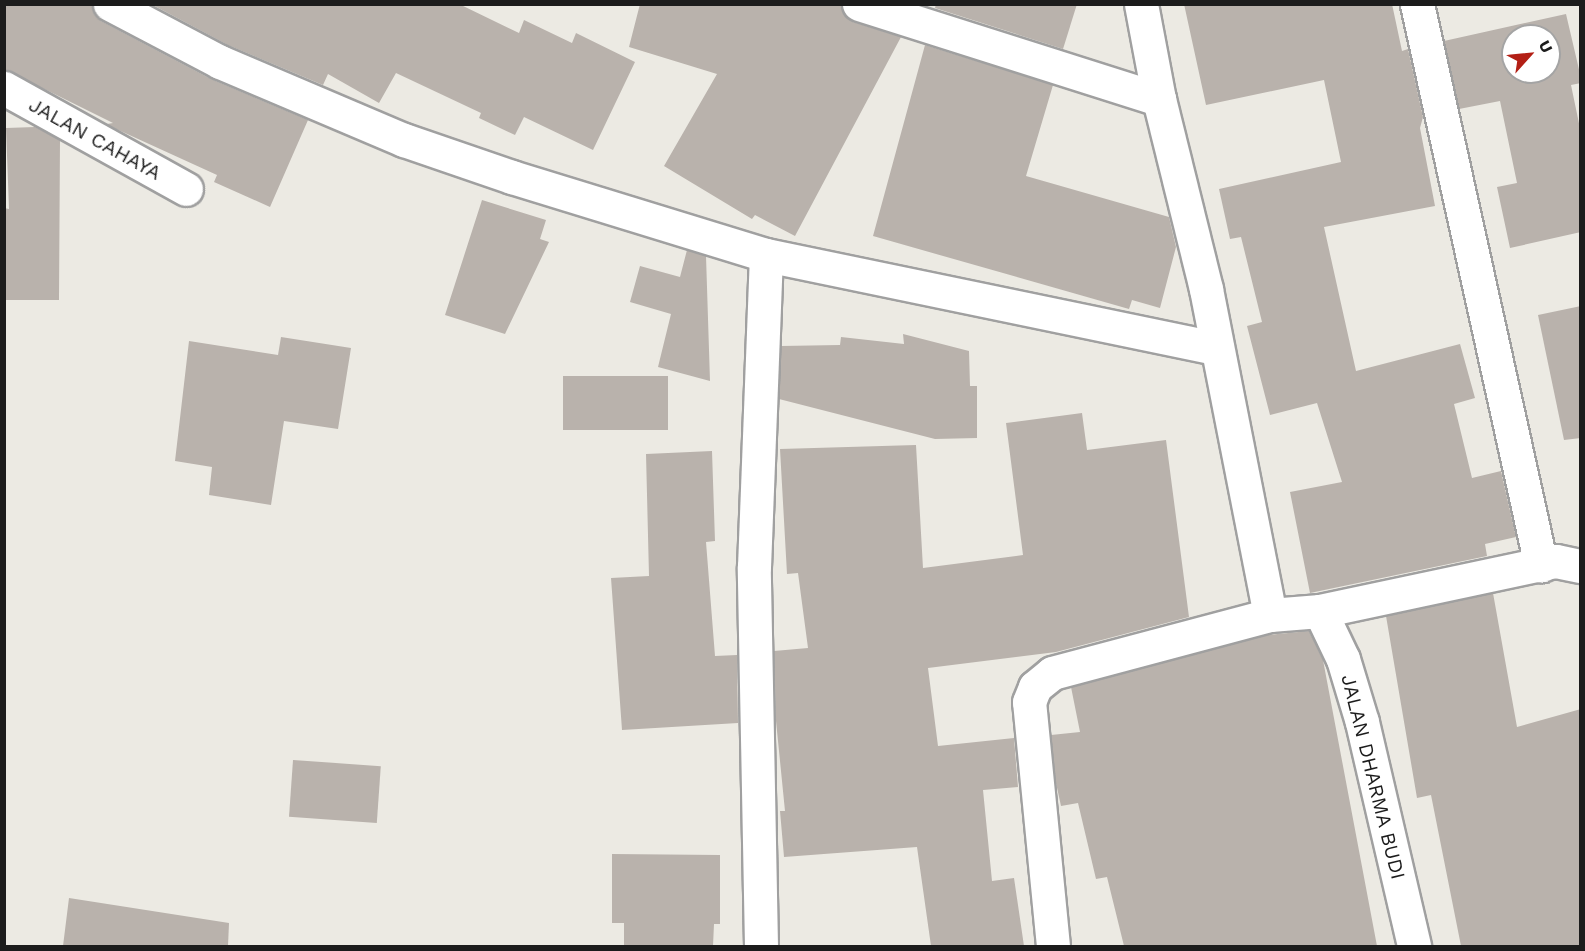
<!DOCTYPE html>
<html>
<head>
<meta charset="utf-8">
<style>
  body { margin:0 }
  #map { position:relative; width:1585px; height:951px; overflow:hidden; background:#eceae3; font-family:"Work Sans",sans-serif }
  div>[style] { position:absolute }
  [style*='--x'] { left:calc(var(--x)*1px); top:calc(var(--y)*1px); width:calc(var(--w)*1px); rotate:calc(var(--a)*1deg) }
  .building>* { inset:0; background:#b9b2ac; transform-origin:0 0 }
  .roads { filter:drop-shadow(2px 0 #a0a0a0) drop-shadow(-2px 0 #a0a0a0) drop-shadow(0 2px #a0a0a0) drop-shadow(0 -2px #a0a0a0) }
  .minor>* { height:33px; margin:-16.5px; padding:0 16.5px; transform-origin:16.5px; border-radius:16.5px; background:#fff }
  span { translate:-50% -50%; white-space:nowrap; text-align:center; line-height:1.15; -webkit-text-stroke:5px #fff; paint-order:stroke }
  .street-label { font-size:20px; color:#1c1c1c }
  .frame { position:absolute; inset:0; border:6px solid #1c1c1c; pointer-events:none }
  .north { position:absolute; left:1501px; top:24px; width:60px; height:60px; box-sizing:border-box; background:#fff; border:2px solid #a4a4a4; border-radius:50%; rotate:63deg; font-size:16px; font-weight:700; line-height:24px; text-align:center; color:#1c1c1c }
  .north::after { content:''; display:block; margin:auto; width:21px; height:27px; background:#b31f15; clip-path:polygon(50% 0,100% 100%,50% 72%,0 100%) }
</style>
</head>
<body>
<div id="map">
  <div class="building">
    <i style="clip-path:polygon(4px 4px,91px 4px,101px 21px,211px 79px,308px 120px,270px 207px,214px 182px,217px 175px,114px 128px,107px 124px,113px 123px,4px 69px)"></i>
    <i style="clip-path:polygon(151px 4px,459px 4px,519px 33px,524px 20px,572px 43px,576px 33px,635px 62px,593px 150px,524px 117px,515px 135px,479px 118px,481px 113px,396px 73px,379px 103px,328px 74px,323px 85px,228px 45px)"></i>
    <i style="clip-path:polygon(640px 4px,841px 4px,845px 16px,853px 22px,901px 37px,795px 236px,755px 215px,752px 219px,664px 166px,717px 74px,629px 47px)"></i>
    <i style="clip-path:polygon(936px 4px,1077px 4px,1063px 49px,935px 8px)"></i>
    <i style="clip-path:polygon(1184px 4px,1392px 4px,1402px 51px,1408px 49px,1423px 117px,1420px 128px,1435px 206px,1324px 227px,1356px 371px,1460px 344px,1475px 398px,1454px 404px,1472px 478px,1501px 471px,1516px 537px,1485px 544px,1487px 556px,1310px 593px,1290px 492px,1342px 482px,1317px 403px,1270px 415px,1247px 326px,1262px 322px,1241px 237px,1230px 239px,1219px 189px,1341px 162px,1324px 80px,1206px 105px)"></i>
    <i style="clip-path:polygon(evenodd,1566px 14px,1581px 78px,1581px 83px,1571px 85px,1581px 133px,1581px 232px,1510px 248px,1497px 187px,1517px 183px,1500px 101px,1459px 109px,1444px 41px,1566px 14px,1513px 36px,1549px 36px,1549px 72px,1513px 72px,1513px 36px)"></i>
    <i style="clip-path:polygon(925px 45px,1053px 85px,1026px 176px,1169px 217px,1176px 247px,1160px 308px,1132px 300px,1129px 309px,873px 236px)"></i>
    <i style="clip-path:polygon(35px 127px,60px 140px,59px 300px,4px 300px,4px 208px,9px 209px,6px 128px)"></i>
    <i style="clip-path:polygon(482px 200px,546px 220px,540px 239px,549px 242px,505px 334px,445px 315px)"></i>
    <i style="clip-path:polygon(687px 250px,706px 256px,710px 381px,658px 367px,671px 314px,630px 302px,640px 266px,680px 277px)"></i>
    <i style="clip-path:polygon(1581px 306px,1581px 438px,1564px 440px,1538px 315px)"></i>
    <i style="clip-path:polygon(903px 334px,969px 351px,970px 386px,977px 386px,977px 438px,935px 439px,779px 399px,781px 346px,840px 345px,841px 337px,904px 344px)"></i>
    <i style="clip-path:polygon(281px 337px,351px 348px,338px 429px,284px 421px,271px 505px,209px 495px,212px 467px,175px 461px,189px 341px,278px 355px)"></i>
    <i style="left:563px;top:376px;width:105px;height:54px"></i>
    <i style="clip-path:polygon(1082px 413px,1087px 450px,1166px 440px,1189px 617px,1056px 652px,928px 668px,938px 746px,1014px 738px,1018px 787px,983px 790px,992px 881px,1014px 878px,1024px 946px,931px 946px,917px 847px,784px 857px,780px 811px,785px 811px,776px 721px,774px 651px,808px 648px,798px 573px,787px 574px,780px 449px,916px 445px,923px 568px,1023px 555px,1006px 423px)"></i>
    <i style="clip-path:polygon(712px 451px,715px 541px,706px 542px,715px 656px,737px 655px,738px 723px,622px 730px,611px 578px,649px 576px,646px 454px)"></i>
    <i style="clip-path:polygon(1493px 593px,1517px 727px,1581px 709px,1581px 946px,1461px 946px,1431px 795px,1417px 798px,1386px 616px)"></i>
    <i style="clip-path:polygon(1309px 631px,1323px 660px,1377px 946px,1124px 946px,1107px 877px,1096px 879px,1078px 803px,1061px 806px,1056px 783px,1051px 735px,1080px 732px,1071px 687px,1268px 635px)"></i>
    <i style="left:293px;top:760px;width:88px;height:57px;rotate:4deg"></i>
    <i style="clip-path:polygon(612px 854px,720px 855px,720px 924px,714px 924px,713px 946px,624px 946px,624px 923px,612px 923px)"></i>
    <i style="clip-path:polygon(69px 898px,229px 923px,228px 946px,63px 946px)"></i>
  </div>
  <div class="roads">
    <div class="minor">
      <i style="--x:110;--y:4;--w:124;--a:27.8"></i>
      <i style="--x:220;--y:62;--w:200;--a:23"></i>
      <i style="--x:404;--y:140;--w:114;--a:18.9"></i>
      <i style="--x:512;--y:177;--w:266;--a:17.1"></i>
      <i style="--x:766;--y:255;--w:460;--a:11.7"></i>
      <i style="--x:859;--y:4;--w:315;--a:17.6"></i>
      <i style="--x:1141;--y:4;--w:97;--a:79.3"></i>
      <i style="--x:1159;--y:99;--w:196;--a:76.1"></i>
      <i style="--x:1206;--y:289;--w:332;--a:78.9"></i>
      <i style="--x:1417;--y:4;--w:575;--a:77.54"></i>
      <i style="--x:4;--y:88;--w:208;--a:29"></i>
      <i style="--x:1320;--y:611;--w:53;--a:64.4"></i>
      <i style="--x:1343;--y:659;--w:66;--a:73.2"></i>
      <i style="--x:1362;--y:722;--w:230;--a:76.9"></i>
      <i style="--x:761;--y:946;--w:379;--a:-91.1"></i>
      <i style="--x:754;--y:567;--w:312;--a:-87.8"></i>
      <i style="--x:1053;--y:946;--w:245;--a:-95.6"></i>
      <i style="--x:1029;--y:702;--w:16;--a:-68"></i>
      <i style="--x:1035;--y:687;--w:22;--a:-39"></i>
      <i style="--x:1052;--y:673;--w:226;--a:-14.9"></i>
      <i style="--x:1270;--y:615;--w:50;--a:-4.6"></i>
      <i style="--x:1320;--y:611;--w:241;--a:-12"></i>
      <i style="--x:1556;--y:561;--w:25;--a:12"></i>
    </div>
  </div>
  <div class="street-label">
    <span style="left:95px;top:139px;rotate:29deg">JALAN CAHAYA</span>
    <span style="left:1373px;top:777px;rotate:76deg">JALAN DHARMA BUDI</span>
  </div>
  <div class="frame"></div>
  <div class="north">U</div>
</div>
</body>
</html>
